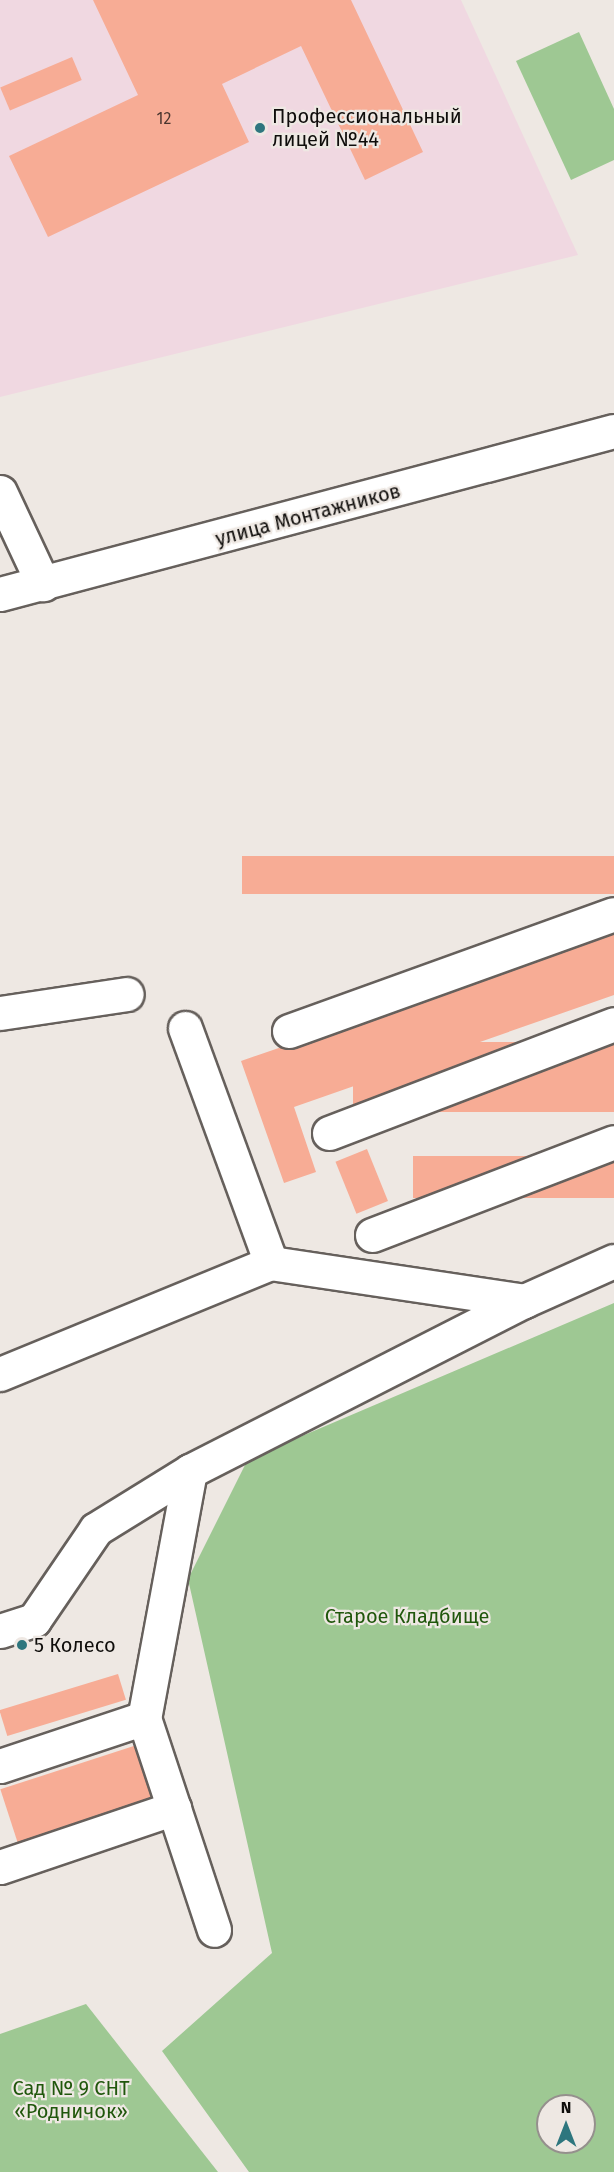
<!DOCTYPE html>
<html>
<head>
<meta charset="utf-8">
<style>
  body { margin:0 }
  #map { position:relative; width:614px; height:2172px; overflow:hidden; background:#eee8e3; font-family:"Fira Sans",sans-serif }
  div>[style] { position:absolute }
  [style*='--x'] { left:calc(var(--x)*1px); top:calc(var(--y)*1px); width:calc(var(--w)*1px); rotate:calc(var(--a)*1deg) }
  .education>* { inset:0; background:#f0d8e1 }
  .green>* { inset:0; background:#9ec893 }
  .building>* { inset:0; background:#f7ac95; transform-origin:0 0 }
  .roads { filter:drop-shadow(2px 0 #66605c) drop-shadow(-2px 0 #66605c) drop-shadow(0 2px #66605c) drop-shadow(0 -2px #66605c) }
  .minor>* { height:33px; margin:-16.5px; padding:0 16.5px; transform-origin:16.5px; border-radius:16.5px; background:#fff }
  .dots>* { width:16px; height:16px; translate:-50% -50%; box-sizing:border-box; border:3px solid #eee8e3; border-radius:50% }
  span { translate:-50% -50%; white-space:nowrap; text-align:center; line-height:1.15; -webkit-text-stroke:4.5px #eee8e3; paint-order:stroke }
  .number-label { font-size:16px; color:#49352e }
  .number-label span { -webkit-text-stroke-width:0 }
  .poi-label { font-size:20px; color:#0f0d0b }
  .left { translate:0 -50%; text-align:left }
  .street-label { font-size:20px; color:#0f0d0b }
  .park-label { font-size:20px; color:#20570c }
  .north { position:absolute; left:536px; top:2094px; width:60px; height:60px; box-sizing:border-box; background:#eee8e3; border:2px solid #95908d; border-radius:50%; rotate:0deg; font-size:16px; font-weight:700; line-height:24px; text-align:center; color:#0f0d0b }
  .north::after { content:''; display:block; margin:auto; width:21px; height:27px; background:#2e767e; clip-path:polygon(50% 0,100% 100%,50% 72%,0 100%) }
</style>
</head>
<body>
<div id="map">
  <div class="education">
    <i style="clip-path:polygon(0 0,461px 0,578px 255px,0 397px)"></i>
  </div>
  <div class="green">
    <i style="clip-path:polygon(579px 32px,614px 109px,614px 160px,571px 180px,516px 61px)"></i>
    <i style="clip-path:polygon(evenodd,614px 1303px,614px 2172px,249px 2172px,162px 2051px,272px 1953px,188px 1579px,248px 1459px,614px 1303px,548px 2106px,584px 2106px,584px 2142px,548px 2142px,548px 2106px)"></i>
    <i style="clip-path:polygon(86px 2004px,218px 2172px,0 2172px,0 2034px)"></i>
  </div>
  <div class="building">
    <i style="clip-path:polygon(93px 0,351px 0,423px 152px,365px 180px,301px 46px,222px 84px,249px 142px,48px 237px,9px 156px,138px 95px)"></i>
    <i style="left:72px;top:57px;width:25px;height:78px;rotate:67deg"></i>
    <i style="left:614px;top:856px;width:38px;height:372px;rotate:90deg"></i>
    <i style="clip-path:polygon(614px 933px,614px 995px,294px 1107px,316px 1172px,284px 1183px,241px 1061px)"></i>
    <i style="left:614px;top:1042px;width:70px;height:261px;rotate:90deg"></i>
    <i style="left:367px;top:1149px;width:56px;height:34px;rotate:68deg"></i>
    <i style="left:614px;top:1156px;width:42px;height:201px;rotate:90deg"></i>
    <i style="left:118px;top:1674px;width:27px;height:124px;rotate:73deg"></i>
    <i style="left:143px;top:1743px;width:57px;height:150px;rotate:72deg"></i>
  </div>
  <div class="roads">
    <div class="minor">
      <i style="--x:0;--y:492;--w:102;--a:64.9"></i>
      <i style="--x:0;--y:594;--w:635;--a:-14.87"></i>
      <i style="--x:0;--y:1013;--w:128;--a:-8.5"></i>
      <i style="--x:185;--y:1028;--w:250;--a:69.9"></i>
      <i style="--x:271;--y:1263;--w:256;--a:8.5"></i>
      <i style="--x:289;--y:1031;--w:345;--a:-19.8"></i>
      <i style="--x:329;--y:1133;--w:305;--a:-20.9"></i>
      <i style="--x:372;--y:1235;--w:259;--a:-21"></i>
      <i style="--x:0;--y:1374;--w:293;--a:-22.3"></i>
      <i style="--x:190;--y:1471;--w:251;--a:100.5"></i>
      <i style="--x:144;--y:1718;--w:223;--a:71.7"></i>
      <i style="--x:0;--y:1631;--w:36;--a:-18"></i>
      <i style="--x:34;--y:1620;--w:110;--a:-55.7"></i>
      <i style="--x:96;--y:1529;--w:110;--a:-31.7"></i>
      <i style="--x:190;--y:1471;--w:375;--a:-27"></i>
      <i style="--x:524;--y:1301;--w:98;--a:-24"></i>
      <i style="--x:0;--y:1766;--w:152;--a:-18.4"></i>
      <i style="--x:0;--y:1867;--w:184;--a:-18.7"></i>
    </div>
  </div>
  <div class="dots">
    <i style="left:260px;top:128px;background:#2e767e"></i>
    <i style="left:22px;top:1645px;background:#2e767e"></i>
  </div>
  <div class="number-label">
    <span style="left:164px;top:119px">12</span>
  </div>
  <div class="poi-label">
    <span class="left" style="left:272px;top:128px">Профессиональный<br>лицей №44</span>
    <span class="left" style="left:34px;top:1645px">5 Колесо</span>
  </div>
  <div class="street-label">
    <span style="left:308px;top:515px;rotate:-15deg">улица Монтажников</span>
  </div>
  <div class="park-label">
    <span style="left:407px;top:1616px">Старое Кладбище</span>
    <span style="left:71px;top:2100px">Сад № 9 СНТ<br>«Родничок»</span>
  </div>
  <div class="north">N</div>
</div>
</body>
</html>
